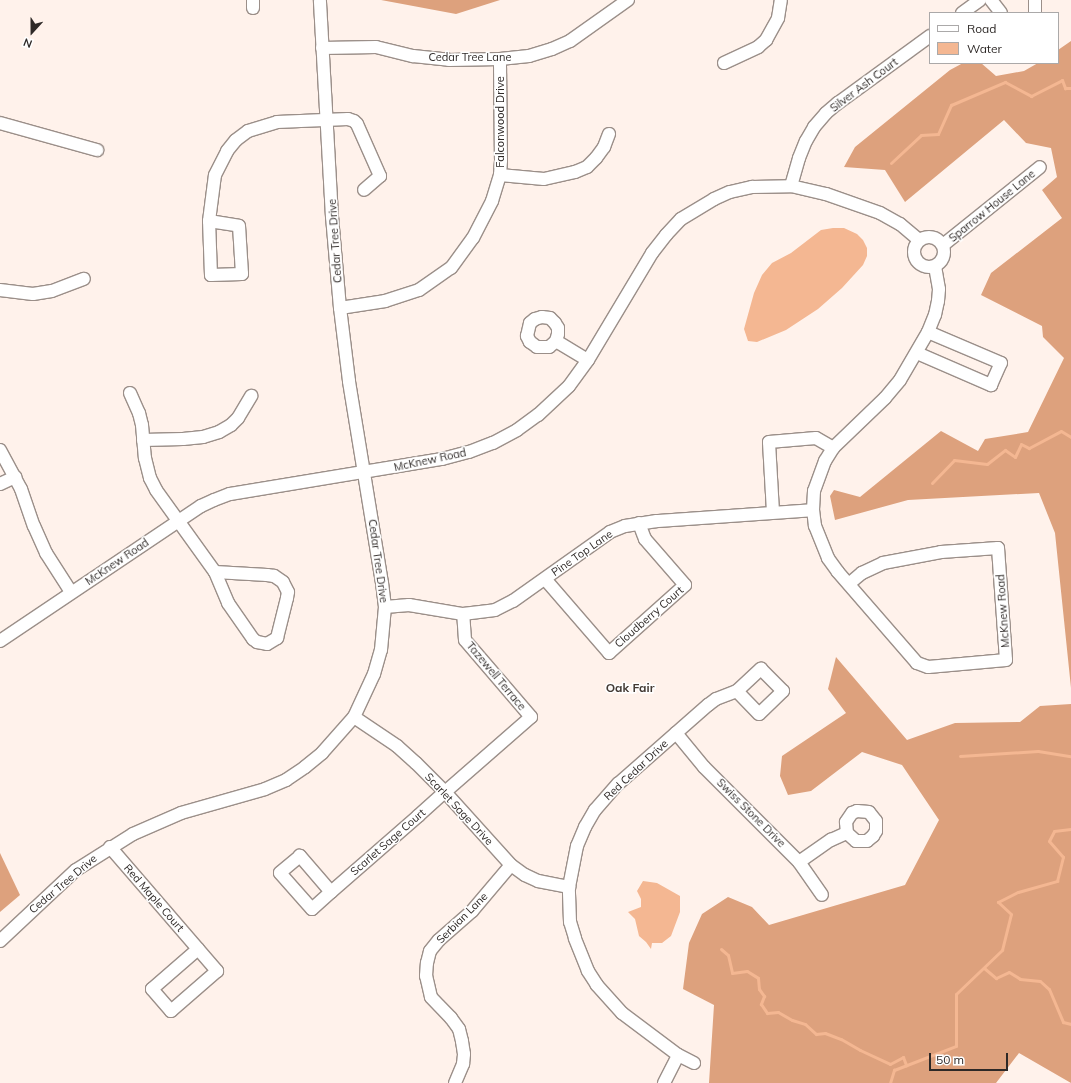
<!DOCTYPE html>
<html>
<head>
<meta charset="utf-8">
<style>
  body { margin:0 }
  #map { position:relative; width:1071px; height:1083px; overflow:hidden; background:#fff2eb; font-family:Mulish,sans-serif }
  div>[style] { position:absolute }
  [style*='--x'] { left:calc(var(--x)*1px); top:calc(var(--y)*1px); width:calc(var(--w)*1px); rotate:calc(var(--a)*1deg) }
  .forest>* { inset:0; background:#dda17d }
  .water>* { inset:0; background:#f4b792 }
  .stream>* { height:3px; margin:-1.5px; padding:0 1.5px; transform-origin:1.5px; border-radius:1.5px; background:#f4b792 }
  .roads { filter:drop-shadow(1px 0 #9b8f89) drop-shadow(-1px 0 #9b8f89) drop-shadow(0 1px #9b8f89) drop-shadow(0 -1px #9b8f89) }
  .minor>* { height:12px; margin:-6px; padding:0 6px; transform-origin:6px; border-radius:6px; background:#fff }
  .minor>.ring { margin:-6px; padding:0; box-sizing:content-box; background:none; border:12px solid #fff; border-radius:50% }
  span { translate:-50% -50%; white-space:nowrap; text-align:center; line-height:1.15; -webkit-text-stroke:3px #fff; paint-order:stroke }
  .street-label { font-size:11px; color:#2e2927 }
  .neighbourhood-label { font-size:12px; color:#433a34; font-weight:700 }
  .legend { position:absolute; left:929px; top:12px; width:130px; height:52px; box-sizing:border-box; background:#fff; border:1px solid #aba9a9; margin:0; padding:5px 7px; list-style:none; font-size:12px; color:#2e2927 }
  .legend li { display:flex; align-items:center; gap:8px; height:20px }
  .legend b { width:20px; border:1px solid #aba9a9 }
  .north { position:absolute; left:12px; top:12px; width:40px; height:40px; -webkit-text-stroke:3px #fff; paint-order:stroke; rotate:201deg; font-size:11px; font-weight:700; line-height:16px; text-align:center; color:#2e2927 }
  .north::after { content:''; display:block; margin:auto; width:14px; height:18px; background:#2e2927; clip-path:polygon(50% 0,100% 100%,50% 72%,0 100%) }
  .scale { position:absolute; left:929px; top:1053px; width:79px; height:18px; box-sizing:border-box; border:2px solid #2e2927; border-top:0; padding-left:5px; font-size:12px; line-height:14px; white-space:nowrap; color:#2e2927; -webkit-text-stroke:3px #fff; paint-order:stroke }
</style>
</head>
<body>
<div id="map">
  <div class="forest">
    <i style="clip-path:polygon(381px 0,500px 0,456px 14px)"></i>
    <i style="clip-path:polygon(1071px 41px,1071px 688px,1055px 533px,1039px 493px,908px 500px,835px 520px,830px 496px,834px 490px,860px 497px,941px 431px,978px 451px,985px 439px,1028px 432px,1064px 358px,1043px 337px,1042px 326px,981px 295px,991px 273px,1062px 218px,1042px 190px,1057px 177px,1051px 148px,1026px 143px,1004px 120px,905px 202px,885px 170px,844px 167px,855px 147px,950px 70px,963px 63px,981px 63px,996px 76px,1024px 71px,1038px 63px,1058px 63px,1058px 50px)"></i>
    <i style="clip-path:polygon(836px 657px,907px 740px,955px 723px,1020px 722px,1040px 706px,1071px 704px,1071px 1083px,1019px 1053px,996px 1083px,709px 1083px,714px 1005px,683px 989px,689px 943px,702px 914px,728px 897px,752px 907px,769px 925px,905px 885px,939px 820px,902px 765px,862px 752px,811px 791px,788px 795px,780px 776px,782px 756px,846px 713px,828px 689px)"></i>
    <i style="clip-path:polygon(0 853px,20px 895px,0 912px)"></i>
  </div>
  <div class="water">
    <i style="clip-path:polygon(833px 228px,844px 228px,857px 234px,863px 240px,867px 248px,867px 256px,863px 265px,842px 288px,818px 309px,786px 330px,757px 342px,748px 341px,744px 329px,754px 293px,762px 275px,772px 263px,791px 253px,821px 230px)"></i>
    <i style="clip-path:polygon(643px 881px,657px 883px,680px 896px,680px 912px,671px 936px,662px 943px,652px 943px,651px 949px,646px 942px,639px 936px,635px 919px,628px 912px,641px 907px,641px 899px,637px 891px)"></i>
  </div>
  <div class="stream">
    <i style="--x:891;--y:163;--w:41;--a:-43"></i>
    <i style="--x:921;--y:135;--w:17;--a:-3"></i>
    <i style="--x:938;--y:134;--w:32;--a:-66"></i>
    <i style="--x:951;--y:105;--w:59;--a:-23.1"></i>
    <i style="--x:1005;--y:82;--w:30;--a:28"></i>
    <i style="--x:1031;--y:96;--w:35;--a:-27"></i>
    <i style="--x:1062;--y:80;--w:9;--a:69"></i>
    <i style="--x:1065;--y:88;--w:6;--a:0"></i>
    <i style="--x:932;--y:483;--w:32;--a:-46"></i>
    <i style="--x:954;--y:460;--w:33;--a:7"></i>
    <i style="--x:987;--y:464;--w:23;--a:-38"></i>
    <i style="--x:1005;--y:450;--w:12;--a:35"></i>
    <i style="--x:1015;--y:457;--w:14;--a:-65"></i>
    <i style="--x:1021;--y:444;--w:9;--a:27"></i>
    <i style="--x:1029;--y:448;--w:36;--a:-28"></i>
    <i style="--x:1061;--y:431;--w:12;--a:31"></i>
    <i style="--x:960;--y:756;--w:78;--a:-3.7"></i>
    <i style="--x:1038;--y:751;--w:33;--a:9"></i>
    <i style="--x:721;--y:949;--w:9;--a:41"></i>
    <i style="--x:728;--y:955;--w:18;--a:77"></i>
    <i style="--x:732;--y:973;--w:15;--a:-8"></i>
    <i style="--x:747;--y:971;--w:13;--a:32"></i>
    <i style="--x:758;--y:978;--w:11;--a:85"></i>
    <i style="--x:759;--y:989;--w:9;--a:54"></i>
    <i style="--x:764;--y:996;--w:9;--a:111"></i>
    <i style="--x:761;--y:1004;--w:11;--a:56"></i>
    <i style="--x:767;--y:1013;--w:11;--a:-5"></i>
    <i style="--x:778;--y:1012;--w:16;--a:30"></i>
    <i style="--x:792;--y:1020;--w:14;--a:17"></i>
    <i style="--x:805;--y:1024;--w:15;--a:42"></i>
    <i style="--x:816;--y:1034;--w:9;--a:-6"></i>
    <i style="--x:825;--y:1033;--w:17;--a:21"></i>
    <i style="--x:841;--y:1039;--w:22;--a:30"></i>
    <i style="--x:860;--y:1050;--w:33;--a:25"></i>
    <i style="--x:890;--y:1064;--w:15;--a:-28"></i>
    <i style="--x:903;--y:1057;--w:9;--a:69"></i>
    <i style="--x:984;--y:968;--w:16;--a:40"></i>
    <i style="--x:996;--y:978;--w:14;--a:-25"></i>
    <i style="--x:1009;--y:972;--w:13;--a:32"></i>
    <i style="--x:1020;--y:979;--w:20;--a:6"></i>
    <i style="--x:1040;--y:981;--w:12;--a:42"></i>
    <i style="--x:1049;--y:989;--w:36;--a:67"></i>
    <i style="--x:1063;--y:1022;--w:8;--a:14"></i>
    <i style="--x:890;--y:1083;--w:14;--a:-73"></i>
    <i style="--x:894;--y:1070;--w:66;--a:-21.2"></i>
    <i style="--x:956;--y:1046;--w:52;--a:-90"></i>
    <i style="--x:956;--y:994;--w:64;--a:-43.7"></i>
    <i style="--x:1002;--y:950;--w:37;--a:-76"></i>
    <i style="--x:1011;--y:914;--w:18;--a:-137"></i>
    <i style="--x:998;--y:902;--w:22;--a:-27"></i>
    <i style="--x:1018;--y:892;--w:41;--a:-15.8"></i>
    <i style="--x:1057;--y:881;--w:25;--a:-76"></i>
    <i style="--x:1063;--y:857;--w:21;--a:-131"></i>
    <i style="--x:1049;--y:841;--w:11;--a:-63"></i>
    <i style="--x:1054;--y:831;--w:17;--a:-7"></i>
  </div>
  <div class="roads">
    <div class="minor">
      <i style="--x:253;--y:0;--w:8;--a:90"></i>
      <i style="--x:991;--y:0;--w:16;--a:52"></i>
      <i style="--x:962;--y:13;--w:22;--a:-36"></i>
      <i style="--x:1035;--y:13;--w:13;--a:-90"></i>
      <i style="--x:322;--y:48;--w:54;--a:-1.1"></i>
      <i style="--x:376;--y:47;--w:38;--a:14"></i>
      <i style="--x:413;--y:56;--w:36;--a:6"></i>
      <i style="--x:449;--y:60;--w:51;--a:-1.1"></i>
      <i style="--x:500;--y:59;--w:29;--a:-6"></i>
      <i style="--x:529;--y:56;--w:24;--a:-17"></i>
      <i style="--x:552;--y:49;--w:20;--a:-24"></i>
      <i style="--x:570;--y:41;--w:71;--a:-35.3"></i>
      <i style="--x:724;--y:63;--w:38;--a:-25"></i>
      <i style="--x:758;--y:47;--w:11;--a:-41"></i>
      <i style="--x:766;--y:40;--w:25;--a:-61"></i>
      <i style="--x:778;--y:18;--w:18;--a:-81"></i>
      <i style="--x:0;--y:123;--w:101;--a:15.6"></i>
      <i style="--x:500;--y:175;--w:44;--a:5.2"></i>
      <i style="--x:544;--y:179;--w:32;--a:-13"></i>
      <i style="--x:575;--y:172;--w:13;--a:-23"></i>
      <i style="--x:587;--y:167;--w:13;--a:-45"></i>
      <i style="--x:596;--y:158;--w:14;--a:-54"></i>
      <i style="--x:604;--y:147;--w:14;--a:-69"></i>
      <i style="--x:791;--y:186;--w:29;--a:-74"></i>
      <i style="--x:799;--y:158;--w:18;--a:-68"></i>
      <i style="--x:806;--y:141;--w:16;--a:-60"></i>
      <i style="--x:814;--y:127;--w:18;--a:-49"></i>
      <i style="--x:826;--y:113;--w:16;--a:-40"></i>
      <i style="--x:838;--y:103;--w:114;--a:-36.1"></i>
      <i style="--x:209;--y:221;--w:30;--a:9"></i>
      <i style="--x:239;--y:226;--w:48;--a:86.4"></i>
      <i style="--x:242;--y:274;--w:31;--a:178"></i>
      <i style="--x:211;--y:275;--w:54;--a:-92.1"></i>
      <i style="--x:209;--y:221;--w:46;--a:-82.6"></i>
      <i style="--x:215;--y:175;--w:27;--a:-63"></i>
      <i style="--x:227;--y:151;--w:14;--a:-51"></i>
      <i style="--x:236;--y:140;--w:15;--a:-37"></i>
      <i style="--x:248;--y:131;--w:30;--a:-17"></i>
      <i style="--x:277;--y:122;--w:71;--a:-2.4"></i>
      <i style="--x:348;--y:119;--w:6;--a:18"></i>
      <i style="--x:354;--y:121;--w:4;--a:45"></i>
      <i style="--x:357;--y:124;--w:57;--a:66.1"></i>
      <i style="--x:380;--y:176;--w:21;--a:139"></i>
      <i class="ring" style="left:914px;top:237px;width:18px;height:18px"></i>
      <i style="--x:943;--y:245;--w:124;--a:-38.8"></i>
      <i style="--x:0;--y:290;--w:33;--a:7"></i>
      <i style="--x:33;--y:294;--w:19;--a:-9"></i>
      <i style="--x:52;--y:291;--w:34;--a:-21"></i>
      <i style="--x:340;--y:308;--w:46;--a:-8.8"></i>
      <i style="--x:385;--y:301;--w:36;--a:-18"></i>
      <i style="--x:419;--y:290;--w:39;--a:-35"></i>
      <i style="--x:451;--y:268;--w:37;--a:-54"></i>
      <i style="--x:473;--y:238;--w:42;--a:-62.8"></i>
      <i style="--x:492;--y:201;--w:27;--a:-73"></i>
      <i style="--x:500;--y:175;--w:15;--a:-86"></i>
      <i style="--x:501;--y:160;--w:101;--a:-90.6"></i>
      <i style="--x:556;--y:341;--w:9;--a:139"></i>
      <i style="--x:549;--y:347;--w:12;--a:180"></i>
      <i style="--x:537;--y:347;--w:9;--a:-144"></i>
      <i style="--x:530;--y:342;--w:7;--a:-117"></i>
      <i style="--x:527;--y:336;--w:13;--a:-77"></i>
      <i style="--x:530;--y:323;--w:6;--a:-39"></i>
      <i style="--x:535;--y:319;--w:7;--a:-16"></i>
      <i style="--x:542;--y:317;--w:8;--a:7"></i>
      <i style="--x:550;--y:318;--w:7;--a:45"></i>
      <i style="--x:555;--y:323;--w:6;--a:59"></i>
      <i style="--x:558;--y:328;--w:6;--a:90"></i>
      <i style="--x:558;--y:334;--w:7;--a:106"></i>
      <i style="--x:556;--y:341;--w:37;--a:31"></i>
      <i style="--x:917;--y:353;--w:81;--a:23.4"></i>
      <i style="--x:991;--y:385;--w:24;--a:-66"></i>
      <i style="--x:1001;--y:363;--w:79;--a:-157"></i>
      <i style="--x:130;--y:393;--w:22;--a:66"></i>
      <i style="--x:139;--y:413;--w:12;--a:76"></i>
      <i style="--x:142;--y:425;--w:33;--a:85"></i>
      <i style="--x:145;--y:458;--w:21;--a:76"></i>
      <i style="--x:150;--y:478;--w:13;--a:63"></i>
      <i style="--x:156;--y:490;--w:101;--a:54.3"></i>
      <i style="--x:215;--y:572;--w:34;--a:67"></i>
      <i style="--x:228;--y:603;--w:44;--a:55.2"></i>
      <i style="--x:253;--y:639;--w:5;--a:37"></i>
      <i style="--x:257;--y:642;--w:10;--a:11"></i>
      <i style="--x:267;--y:644;--w:12;--a:-31"></i>
      <i style="--x:277;--y:638;--w:41;--a:-76"></i>
      <i style="--x:287;--y:598;--w:6;--a:-81"></i>
      <i style="--x:288;--y:592;--w:11;--a:-117"></i>
      <i style="--x:283;--y:582;--w:11;--a:-146"></i>
      <i style="--x:274;--y:576;--w:7;--a:-172"></i>
      <i style="--x:267;--y:575;--w:52;--a:-176.7"></i>
      <i style="--x:143;--y:440;--w:40;--a:-1.4"></i>
      <i style="--x:183;--y:439;--w:20;--a:-6"></i>
      <i style="--x:203;--y:437;--w:17;--a:-17"></i>
      <i style="--x:219;--y:432;--w:14;--a:-30"></i>
      <i style="--x:231;--y:425;--w:10;--a:-45"></i>
      <i style="--x:238;--y:418;--w:26;--a:-59"></i>
      <i style="--x:0;--y:450;--w:44;--a:61.7"></i>
      <i style="--x:21;--y:489;--w:39;--a:71"></i>
      <i style="--x:34;--y:526;--w:30;--a:66"></i>
      <i style="--x:46;--y:553;--w:46;--a:57.3"></i>
      <i style="--x:0;--y:484;--w:17;--a:-25"></i>
      <i style="--x:773;--y:512;--w:70;--a:-93.3"></i>
      <i style="--x:769;--y:442;--w:47;--a:-4.9"></i>
      <i style="--x:816;--y:438;--w:20;--a:30"></i>
      <i style="--x:545;--y:579;--w:98;--a:49.1"></i>
      <i style="--x:609;--y:653;--w:102;--a:-41.8"></i>
      <i style="--x:685;--y:585;--w:61;--a:-131"></i>
      <i style="--x:645;--y:539;--w:17;--a:-111"></i>
      <i style="--x:850;--y:583;--w:16;--a:-40"></i>
      <i style="--x:862;--y:573;--w:23;--a:-25"></i>
      <i style="--x:883;--y:563;--w:59;--a:-10.7"></i>
      <i style="--x:941;--y:552;--w:57;--a:-4"></i>
      <i style="--x:998;--y:548;--w:112;--a:85.9"></i>
      <i style="--x:1006;--y:660;--w:78;--a:174.9"></i>
      <i style="--x:928;--y:667;--w:12;--a:-160"></i>
      <i style="--x:917;--y:663;--w:121;--a:-131"></i>
      <i style="--x:838;--y:572;--w:17;--a:-126"></i>
      <i style="--x:828;--y:558;--w:35;--a:-112"></i>
      <i style="--x:815;--y:526;--w:16;--a:-97"></i>
      <i style="--x:813;--y:510;--w:19;--a:-87"></i>
      <i style="--x:814;--y:491;--w:32;--a:-70"></i>
      <i style="--x:825;--y:461;--w:15;--a:-58"></i>
      <i style="--x:833;--y:448;--w:72;--a:-43.9"></i>
      <i style="--x:885;--y:398;--w:23;--a:-50"></i>
      <i style="--x:900;--y:380;--w:56;--a:-59.7"></i>
      <i style="--x:928;--y:332;--w:18;--a:-68"></i>
      <i style="--x:935;--y:315;--w:14;--a:-78"></i>
      <i style="--x:938;--y:301;--w:12;--a:-85"></i>
      <i style="--x:939;--y:289;--w:23;--a:-100"></i>
      <i style="--x:385;--y:607;--w:24;--a:-5"></i>
      <i style="--x:409;--y:605;--w:55;--a:9.5"></i>
      <i style="--x:463;--y:614;--w:32;--a:-7"></i>
      <i style="--x:495;--y:610;--w:20;--a:-27"></i>
      <i style="--x:513;--y:601;--w:119;--a:-35.4"></i>
      <i style="--x:610;--y:532;--w:16;--a:-22"></i>
      <i style="--x:625;--y:526;--w:32;--a:-9"></i>
      <i style="--x:657;--y:521;--w:156;--a:-4"></i>
      <i style="--x:0;--y:641;--w:242;--a:-33.9"></i>
      <i style="--x:201;--y:506;--w:14;--a:-25"></i>
      <i style="--x:214;--y:500;--w:17;--a:-21"></i>
      <i style="--x:230;--y:494;--w:215;--a:-9.4"></i>
      <i style="--x:442;--y:459;--w:28;--a:-15"></i>
      <i style="--x:469;--y:452;--w:26;--a:-21"></i>
      <i style="--x:493;--y:443;--w:27;--a:-28"></i>
      <i style="--x:517;--y:430;--w:26;--a:-36"></i>
      <i style="--x:538;--y:415;--w:42;--a:-43.1"></i>
      <i style="--x:569;--y:386;--w:32;--a:-54"></i>
      <i style="--x:588;--y:360;--w:125;--a:-59.1"></i>
      <i style="--x:652;--y:253;--w:23;--a:-52"></i>
      <i style="--x:666;--y:235;--w:22;--a:-47"></i>
      <i style="--x:681;--y:219;--w:39;--a:-31"></i>
      <i style="--x:714;--y:199;--w:17;--a:-24"></i>
      <i style="--x:730;--y:192;--w:23;--a:-13"></i>
      <i style="--x:752;--y:187;--w:39;--a:-1"></i>
      <i style="--x:791;--y:186;--w:36;--a:13"></i>
      <i style="--x:826;--y:194;--w:57;--a:19.4"></i>
      <i style="--x:880;--y:213;--w:23;--a:29"></i>
      <i style="--x:900;--y:224;--w:25;--a:40"></i>
      <i style="--x:354;--y:717;--w:52;--a:34"></i>
      <i style="--x:397;--y:746;--w:25;--a:42"></i>
      <i style="--x:416;--y:763;--w:41;--a:45"></i>
      <i style="--x:445;--y:792;--w:98;--a:47.9"></i>
      <i style="--x:511;--y:865;--w:17;--a:36"></i>
      <i style="--x:525;--y:875;--w:14;--a:25"></i>
      <i style="--x:538;--y:881;--w:32;--a:11"></i>
      <i style="--x:676;--y:733;--w:44;--a:50.5"></i>
      <i style="--x:704;--y:767;--w:134;--a:45"></i>
      <i style="--x:799;--y:862;--w:40;--a:55.1"></i>
      <i style="--x:110;--y:847;--w:164;--a:49.2"></i>
      <i style="--x:217;--y:971;--w:61;--a:139"></i>
      <i style="--x:171;--y:1011;--w:29;--a:-131"></i>
      <i style="--x:152;--y:989;--w:61;--a:-41"></i>
      <i style="--x:799;--y:862;--w:39;--a:-35"></i>
      <i style="--x:831;--y:840;--w:17;--a:-24"></i>
      <i style="--x:847;--y:833;--w:12;--a:42"></i>
      <i style="--x:856;--y:841;--w:11;--a:0"></i>
      <i style="--x:867;--y:841;--w:8;--a:-40"></i>
      <i style="--x:873;--y:836;--w:6;--a:-59"></i>
      <i style="--x:876;--y:831;--w:10;--a:-90"></i>
      <i style="--x:876;--y:821;--w:11;--a:-128"></i>
      <i style="--x:869;--y:812;--w:12;--a:-175"></i>
      <i style="--x:857;--y:811;--w:5;--a:158"></i>
      <i style="--x:852;--y:813;--w:11;--a:124"></i>
      <i style="--x:846;--y:822;--w:11;--a:85"></i>
      <i style="--x:331;--y:892;--w:48;--a:-130.7"></i>
      <i style="--x:300;--y:856;--w:26;--a:140"></i>
      <i style="--x:280;--y:873;--w:48;--a:48.4"></i>
      <i style="--x:312;--y:909;--w:25;--a:-42"></i>
      <i style="--x:331;--y:892;--w:116;--a:-41.1"></i>
      <i style="--x:418;--y:816;--w:36;--a:-42"></i>
      <i style="--x:445;--y:792;--w:114;--a:-41.1"></i>
      <i style="--x:531;--y:717;--w:101;--a:-130.6"></i>
      <i style="--x:465;--y:640;--w:26;--a:-94"></i>
      <i style="--x:0;--y:941;--w:104;--a:-43.1"></i>
      <i style="--x:76;--y:870;--w:67;--a:-32.3"></i>
      <i style="--x:133;--y:834;--w:52;--a:-23.6"></i>
      <i style="--x:181;--y:813;--w:87;--a:-15.9"></i>
      <i style="--x:265;--y:789;--w:23;--a:-23"></i>
      <i style="--x:286;--y:780;--w:23;--a:-34"></i>
      <i style="--x:305;--y:767;--w:22;--a:-39"></i>
      <i style="--x:322;--y:753;--w:48;--a:-48.4"></i>
      <i style="--x:354;--y:717;--w:47;--a:-65.1"></i>
      <i style="--x:374;--y:674;--w:25;--a:-74"></i>
      <i style="--x:381;--y:650;--w:43;--a:-84.7"></i>
      <i style="--x:385;--y:607;--w:24;--a:-97"></i>
      <i style="--x:382;--y:583;--w:205;--a:-99.3"></i>
      <i style="--x:349;--y:381;--w:74;--a:-97"></i>
      <i style="--x:340;--y:308;--w:91;--a:-95"></i>
      <i style="--x:332;--y:217;--w:217;--a:-93.2"></i>
      <i style="--x:694;--y:1063;--w:18;--a:-153"></i>
      <i style="--x:678;--y:1055;--w:70;--a:-143.1"></i>
      <i style="--x:622;--y:1013;--w:38;--a:-132"></i>
      <i style="--x:597;--y:985;--w:17;--a:-123"></i>
      <i style="--x:588;--y:971;--w:35;--a:-112"></i>
      <i style="--x:575;--y:938;--w:17;--a:-107"></i>
      <i style="--x:570;--y:922;--w:35;--a:-92"></i>
      <i style="--x:569;--y:887;--w:42;--a:-79"></i>
      <i style="--x:577;--y:846;--w:21;--a:-67"></i>
      <i style="--x:585;--y:827;--w:20;--a:-60"></i>
      <i style="--x:595;--y:810;--w:35;--a:-49"></i>
      <i style="--x:618;--y:784;--w:120;--a:-41.3"></i>
      <i style="--x:708;--y:705;--w:10;--a:-37"></i>
      <i style="--x:716;--y:699;--w:22;--a:-21"></i>
      <i style="--x:737;--y:691;--w:33;--a:-43"></i>
      <i style="--x:761;--y:669;--w:31;--a:45"></i>
      <i style="--x:783;--y:691;--w:33;--a:136"></i>
      <i style="--x:759;--y:714;--w:32;--a:-134"></i>
      <i style="--x:455;--y:1083;--w:21;--a:-67"></i>
      <i style="--x:463;--y:1064;--w:10;--a:-84"></i>
      <i style="--x:464;--y:1054;--w:13;--a:-99"></i>
      <i style="--x:462;--y:1041;--w:12;--a:-104"></i>
      <i style="--x:459;--y:1029;--w:14;--a:-126"></i>
      <i style="--x:451;--y:1018;--w:29;--a:-134"></i>
      <i style="--x:431;--y:997;--w:22;--a:-103"></i>
      <i style="--x:426;--y:976;--w:13;--a:-86"></i>
      <i style="--x:427;--y:963;--w:12;--a:-76"></i>
      <i style="--x:430;--y:951;--w:14;--a:-51"></i>
      <i style="--x:439;--y:940;--w:44;--a:-41.3"></i>
      <i style="--x:472;--y:911;--w:60;--a:-49.7"></i>
      <i style="--x:664;--y:1083;--w:31;--a:-63"></i>
    </div>
  </div>
  <div class="street-label">
    <span style="left:470px;top:57px">Cedar Tree Lane</span>
    <span style="left:864px;top:85px;rotate:-37deg">Silver Ash Court</span>
    <span style="left:500px;top:122px;rotate:-90deg">Falconwood Drive</span>
    <span style="left:992px;top:206px;rotate:-39deg">Sparrow House Lane</span>
    <span style="left:335px;top:241px;rotate:-94deg">Cedar Tree Drive</span>
    <span style="left:430px;top:460px;rotate:-12deg">McKnew Road</span>
    <span style="left:582px;top:553px;rotate:-35deg">Pine Top Lane</span>
    <span style="left:378px;top:561px;rotate:82deg">Cedar Tree Drive</span>
    <span style="left:117px;top:562px;rotate:-34deg">McKnew Road</span>
    <span style="left:1003px;top:611px;rotate:-94deg">McKnew Road</span>
    <span style="left:649px;top:617px;rotate:-41deg">Cloudberry Court</span>
    <span style="left:496px;top:676px;rotate:50deg">Tazewell Terrace</span>
    <span style="left:636px;top:770px;rotate:-43deg">Red Cedar Drive</span>
    <span style="left:459px;top:809px;rotate:47deg">Scarlet Sage Drive</span>
    <span style="left:751px;top:813px;rotate:45deg">Swiss Stone Drive</span>
    <span style="left:388px;top:842px;rotate:-41deg">Scarlet Sage Court</span>
    <span style="left:63px;top:884px;rotate:-40deg">Cedar Tree Drive</span>
    <span style="left:154px;top:898px;rotate:49deg">Red Maple Court</span>
    <span style="left:462px;top:918px;rotate:-45deg">Serbian Lane</span>
  </div>
  <div class="neighbourhood-label">
    <span style="left:630px;top:688px">Oak Fair</span>
  </div>
  <ul class="legend">
  <li><b style="height:5px;background:#fff"></b>Road</li>
  <li><b style="height:11px;background:#f4b792"></b>Water</li>
  </ul>
  <div class="north">N</div>
  <div class="scale">50 m</div>
</div>
</body>
</html>
